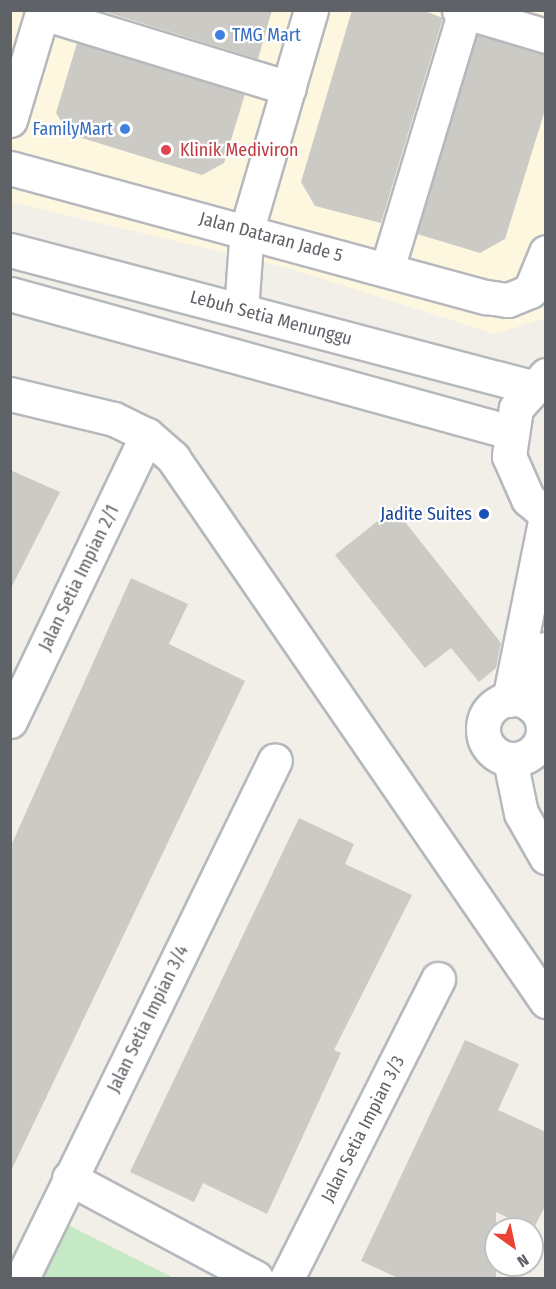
<!DOCTYPE html>
<html>
<head>
<meta charset="utf-8">
<style>
  body { margin:0 }
  #map { position:relative; width:556px; height:1289px; overflow:hidden; background:#f1efe8; font-family:"Fira Sans Condensed",sans-serif }
  div>[style] { position:absolute }
  [style*='--x'] { left:calc(var(--x)*1px); top:calc(var(--y)*1px); width:calc(var(--w)*1px); rotate:calc(var(--a)*1deg) }
  .commercial>* { inset:0; background:#fef7e0 }
  .green>* { inset:0; background:#c5e8c5 }
  .building>* { inset:0; background:#cccac5 }
  .roads { filter:drop-shadow(2px 0 #b5b8bc) drop-shadow(-2px 0 #b5b8bc) drop-shadow(0 2px #b5b8bc) drop-shadow(0 -2px #b5b8bc) }
  .minor>* { height:33px; margin:-16.5px; padding:0 16.5px; transform-origin:16.5px; border-radius:16.5px; background:#fff }
  .minor>.ring { margin:-16.5px; padding:0; box-sizing:content-box; background:none; border:33px solid #fff; border-radius:50% }
  .dots>* { width:16px; height:16px; translate:-50% -50%; box-sizing:border-box; border:3px solid #fff; border-radius:50% }
  span { translate:-50% -50%; white-space:nowrap; text-align:center; line-height:1.15; -webkit-text-stroke:4.5px #fff; paint-order:stroke }
  .shop-label { font-size:18px; color:#366cbe }
  .left { translate:0 -50%; text-align:left }
  .right { translate:-100% -50%; text-align:right }
  .health-label { font-size:18px; color:#be3a42 }
  .street-label { font-size:18px; color:#5f6368 }
  .transit-label { font-size:18px; color:#164399 }
  .frame { position:absolute; inset:0; border:12px solid #5f6368; pointer-events:none }
  .north { position:absolute; left:484px; top:1217px; width:60px; height:60px; box-sizing:border-box; background:#fff; border:2px solid #bfc1c3; border-radius:50%; rotate:147deg; font-size:16px; font-weight:700; line-height:24px; text-align:center; color:#5f6368 }
  .north::after { content:''; display:block; margin:auto; width:21px; height:27px; background:#ea4335; clip-path:polygon(50% 0,100% 100%,50% 72%,0 100%) }
</style>
</head>
<body>
<div id="map">
  <div class="commercial">
    <i style="clip-path:polygon(11px 11px,545px 11px,545px 318px,495px 334px,285px 267px,11px 202px)"></i>
  </div>
  <div class="green">
    <i style="clip-path:polygon(68px 1225px,174px 1278px,40px 1278px)"></i>
  </div>
  <div class="building">
    <i style="clip-path:polygon(99px 10px,272px 10px,258px 59px)"></i>
    <i style="clip-path:polygon(352px 10px,422px 10px,443px 18px,381px 223px,315px 206px,301px 182px)"></i>
    <i style="clip-path:polygon(477px 35px,546px 54px,546px 107px,505px 239px,480px 253px,417px 234px)"></i>
    <i style="clip-path:polygon(77px 43px,245px 94px,224px 163px,202px 175px,69px 134px,56px 113px)"></i>
    <i style="clip-path:polygon(10px 470px,60px 492px,10px 590px)"></i>
    <i style="clip-path:polygon(394px 508px,501px 643px,496px 668px,479px 682px,451px 648px,425px 668px,335px 555px)"></i>
    <i style="clip-path:polygon(131px 578px,188px 604px,169px 644px,245px 681px,10px 1173px,10px 848px)"></i>
    <i style="clip-path:polygon(299px 818px,354px 844px,345px 864px,412px 895px,334px 1050px,341px 1053px,267px 1214px,203px 1183px,194px 1202px,130px 1172px)"></i>
    <i style="clip-path:polygon(465px 1040px,519px 1064px,498px 1110px,546px 1132px,546px 1204px,533px 1230px,496px 1212px,496px 1278px,398px 1278px,361px 1261px)"></i>
  </div>
  <div class="roads">
    <div class="minor">
      <i style="--x:459;--y:10;--w:91;--a:16.6"></i>
      <i style="--x:43;--y:13;--w:257;--a:17"></i>
      <i style="--x:10;--y:120;--w:115;--a:-73.3"></i>
      <i style="--x:10;--y:168;--w:493;--a:15.2"></i>
      <i style="--x:486;--y:297;--w:22;--a:8"></i>
      <i style="--x:508;--y:300;--w:24;--a:-22"></i>
      <i style="--x:530;--y:291;--w:42;--a:-67.7"></i>
      <i style="--x:10;--y:250;--w:539;--a:14.73"></i>
      <i style="--x:387;--y:269;--w:270;--a:-73.2"></i>
      <i style="--x:10;--y:294;--w:519;--a:15.43"></i>
      <i style="--x:241;--y:310;--w:81;--a:-85.8"></i>
      <i style="--x:247;--y:229;--w:228;--a:-73.7"></i>
      <i style="--x:546;--y:375;--w:45;--a:132.3"></i>
      <i style="--x:516;--y:408;--w:49;--a:98.3"></i>
      <i style="--x:509;--y:456;--w:47;--a:66.2"></i>
      <i style="--x:528;--y:499;--w:23;--a:40"></i>
      <i style="--x:10;--y:394;--w:107;--a:13.5"></i>
      <i style="--x:114;--y:419;--w:37;--a:26"></i>
      <i style="--x:147;--y:435;--w:35;--a:41"></i>
      <i style="--x:173;--y:458;--w:659;--a:55.51"></i>
      <i class="ring" style="left:483px;top:699px;width:27px;height:27px"></i>
      <i style="--x:509;--y:700;--w:188;--a:-78.6"></i>
      <i style="--x:532;--y:706;--w:59;--a:-76.2"></i>
      <i style="--x:10;--y:721;--w:317;--a:-64.4"></i>
      <i style="--x:510;--y:760;--w:54;--a:78.3"></i>
      <i style="--x:521;--y:813;--w:51;--a:60.4"></i>
      <i style="--x:69;--y:1178;--w:212;--a:28.1"></i>
      <i style="--x:22;--y:1278;--w:576;--a:-63.97"></i>
      <i style="--x:287;--y:1278;--w:335;--a:-63.2"></i>
    </div>
  </div>
  <div class="dots">
    <i style="left:220px;top:35px;background:#3f7fe0"></i>
    <i style="left:125px;top:129px;background:#3f7fe0"></i>
    <i style="left:166px;top:150px;background:#e0444e"></i>
    <i style="left:484px;top:514px;background:#1a4fb4"></i>
  </div>
  <div class="shop-label">
    <span class="left" style="left:232px;top:35px">TMG Mart</span>
    <span class="right" style="left:113px;top:129px">FamilyMart</span>
  </div>
  <div class="health-label">
    <span class="left" style="left:180px;top:150px">Klinik Mediviron</span>
  </div>
  <div class="street-label">
    <span style="left:271px;top:237px;rotate:15deg">Jalan Dataran Jade 5</span>
    <span style="left:271px;top:318px;rotate:15deg">Lebuh Setia Menunggu</span>
    <span style="left:79px;top:578px;rotate:-64deg">Jalan Setia Impian 2/1</span>
    <span style="left:148px;top:1019px;rotate:-64deg">Jalan Setia Impian 3/4</span>
    <span style="left:363px;top:1129px;rotate:-63deg">Jalan Setia Impian 3/3</span>
  </div>
  <div class="transit-label">
    <span class="right" style="left:472px;top:514px">Jadite Suites</span>
  </div>
  <div class="frame"></div>
  <div class="north">N</div>
</div>
</body>
</html>
